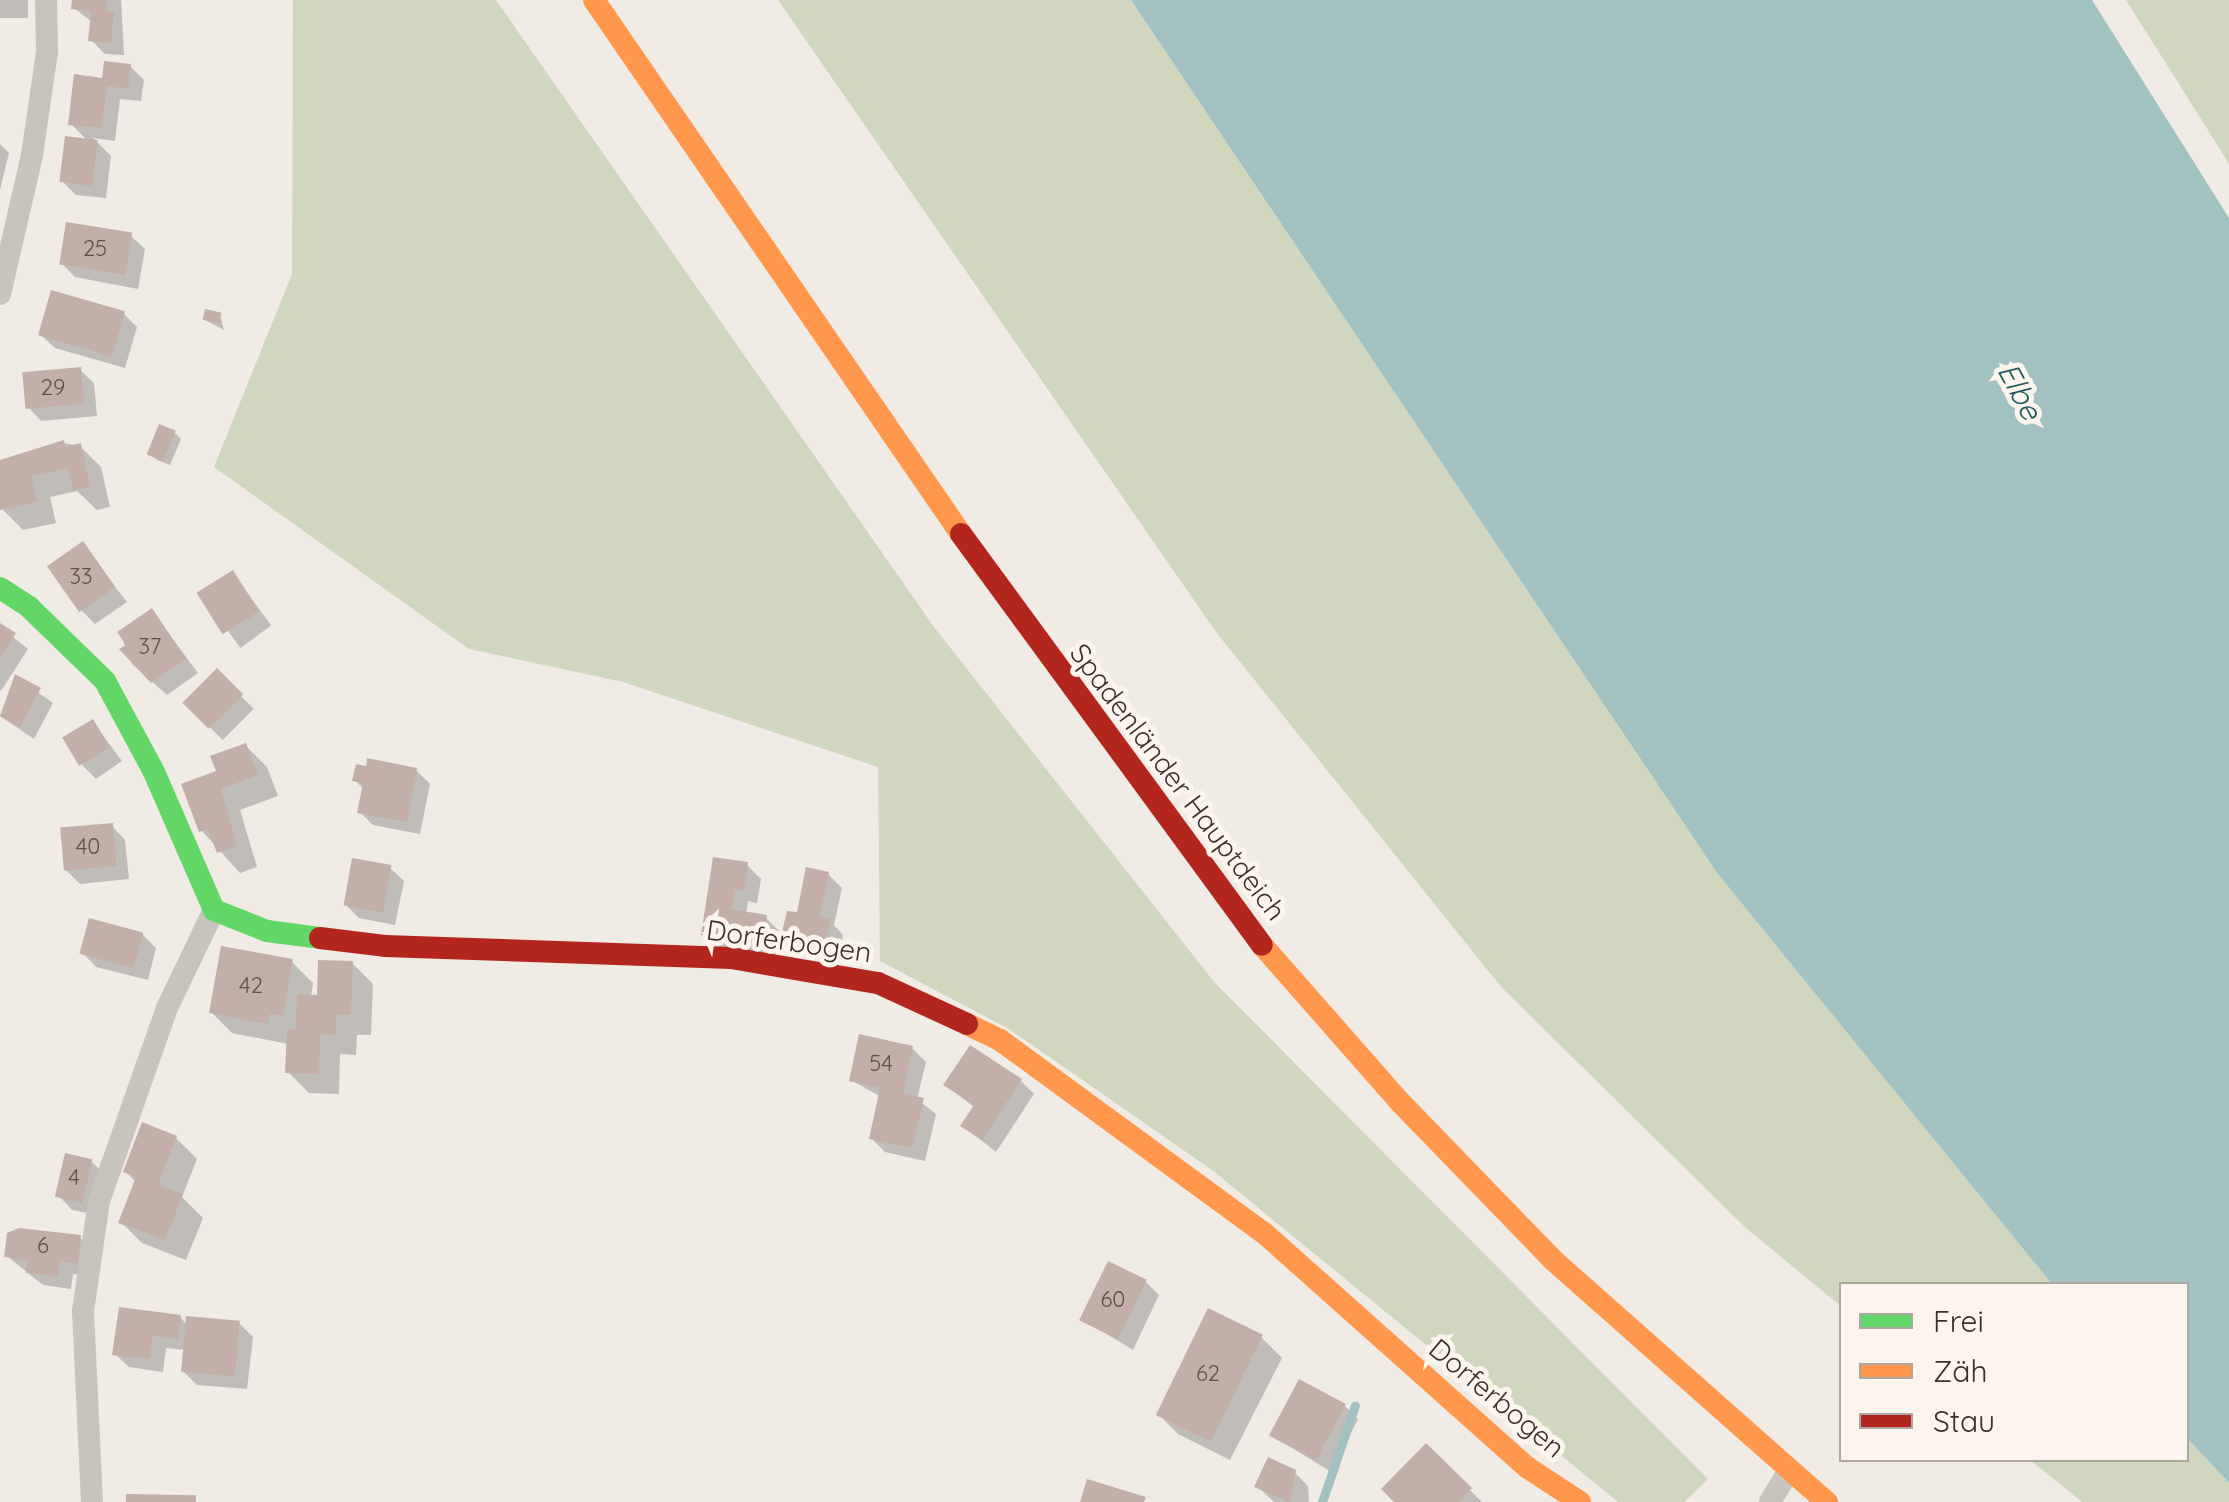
<!DOCTYPE html>
<html>
<head>
<meta charset="utf-8">
<style>
  body { margin:0 }
  #map { position:relative; width:2229px; height:1502px; overflow:hidden; background:#f0ebe5; font-family:Quicksand,sans-serif }
  div>[style] { position:absolute }
  [style*='--x'] { left:calc(var(--x)*1px); top:calc(var(--y)*1px); width:calc(var(--w)*1px); rotate:calc(var(--a)*1deg) }
  .green>* { inset:0; background:#d1d6bf }
  .water>* { inset:0; background:#a1c2c1 }
  .shadow>* { inset:0; background:#0003; transform-origin:0 0 }
  .stream>* { height:9px; margin:-4.5px; padding:0 4.5px; transform-origin:4.5px; border-radius:4.5px; background:#a1c2c1 }
  .building>* { inset:0; background:#c3afa7; transform-origin:0 0 }
  .street>* { height:22px; margin:-11px; padding:0 11px; transform-origin:11px; border-radius:11px; background:#c9c3be }
  .fast>* { height:22px; margin:-11px; padding:0 11px; transform-origin:11px; border-radius:11px; background:#63d668 }
  .slow>* { height:22px; margin:-11px; padding:0 11px; transform-origin:11px; border-radius:11px; background:#ff974d }
  .jam>* { height:22px; margin:-11px; padding:0 11px; transform-origin:11px; border-radius:11px; background:#b3261e }
  span { translate:-50% -50%; white-space:nowrap; text-align:center; line-height:1.15; -webkit-text-stroke:10px #fbf5ee; paint-order:stroke }
  .number-label { font-size:22px; color:#5d504a }
  .number-label span { -webkit-text-stroke-width:0 }
  .street-label { font-size:28px; color:#3b302b }
  .water-label { font-size:30px; color:#1f5a5e; font-style:italic }
  .legend { position:absolute; left:1839px; top:1282px; width:350px; height:180px; box-sizing:border-box; background:#fbf5ee; border:2px solid #aea6a0; margin:0; padding:12px 18px; list-style:none; font-size:30px; color:#3b302b }
  .legend li { display:flex; align-items:center; gap:20px; height:50px }
  .legend b { width:50px; border:2px solid #aea6a0 }
</style>
</head>
<body>
<div id="map">
  <div class="green">
    <i style="clip-path:polygon(293px 0,496px 0,934px 627px,1215px 983px,1708px 1479px,1684px 1502px,1618px 1502px,1212px 1170px,1009px 1029px,880px 961px,878px 767px,623px 682px,469px 649px,214px 467px,292px 274px)"></i>
    <i style="clip-path:polygon(778px 0,1131px 0,1718px 873px,2052px 1284px,1842px 1284px,1841px 1306px,1747px 1229px,1502px 988px,1216px 632px)"></i>
    <i style="clip-path:polygon(2126px 0,2229px 0,2229px 164px,2213px 138px)"></i>
    <i style="clip-path:polygon(2187px 1438px,2229px 1483px,2229px 1502px,2082px 1502px,2030px 1460px,2186px 1460px)"></i>
  </div>
  <div class="water">
    <i style="clip-path:polygon(1131px 0,2092px 0,2229px 218px,2229px 1483px,2187px 1438px,2186px 1284px,2052px 1284px,1718px 874px)"></i>
  </div>
  <div class="shadow">
    <i style="left:0;top:0;width:28px;height:18px"></i>
    <i style="clip-path:polygon(74px 0,121px 0,124px 55px,105px 54px,91px 40px,92px 22px,74px 8px)"></i>
    <i style="clip-path:polygon(130px 66px,144px 80px,141px 101px,120px 99px,115px 141px,93px 138px,111px 156px,106px 198px,76px 195px,62px 181px,89px 142px,71px 124px,104px 80px)"></i>
    <i style="clip-path:polygon(0 144px,9px 153px,0 190px)"></i>
    <i style="clip-path:polygon(131px 236px,145px 249px,138px 289px,75px 277px,61px 263px)"></i>
    <i style="clip-path:polygon(123px 313px,137px 327px,125px 368px,55px 348px,41px 335px)"></i>
    <i style="clip-path:polygon(220px 315px,224px 330px,205px 320px)"></i>
    <i style="clip-path:polygon(80px 370px,94px 383px,97px 416px,41px 421px,28px 407px)"></i>
    <i style="clip-path:polygon(175px 433px,181px 439px,170px 465px,157px 460px,151px 454px)"></i>
    <i style="clip-path:polygon(63px 443px,80px 446px,101px 467px,110px 507px,97px 510px,77px 491px,50px 497px,56px 523px,23px 530px,2px 509px,0 462px)"></i>
    <i style="clip-path:polygon(82px 545px,127px 602px,95px 624px,82px 611px)"></i>
    <i style="left:233px;top:573px;width:65px;height:38px;rotate:54deg"></i>
    <i style="clip-path:polygon(152px 611px,198px 673px,167px 695px,132px 664px,120px 633px)"></i>
    <i style="clip-path:polygon(0 626px,28px 649px,1px 691px,0 690px)"></i>
    <i style="left:217px;top:672px;width:52px;height:44px;rotate:45deg"></i>
    <i style="clip-path:polygon(16px 677px,53px 703px,34px 739px,0 716px)"></i>
    <i style="clip-path:polygon(93px 722px,122px 761px,96px 779px,82px 765px)"></i>
    <i style="clip-path:polygon(246px 746px,267px 767px,278px 796px,240px 810px,257px 867px,240px 873px,201px 830px,219px 773px)"></i>
    <i style="clip-path:polygon(416px 770px,430px 784px,420px 834px,373px 825px,360px 812px,364px 790px,355px 780px)"></i>
    <i style="clip-path:polygon(112px 826px,125px 840px,129px 879px,80px 884px,66px 870px)"></i>
    <i style="clip-path:polygon(747px 865px,761px 879px,757px 903px,748px 901px,746px 914px,766px 918px,779px 931px,775px 958px,717px 948px,703px 934px)"></i>
    <i style="clip-path:polygon(390px 868px,404px 881px,395px 925px,359px 918px,345px 904px)"></i>
    <i style="clip-path:polygon(828px 874px,842px 888px,834px 925px,843px 935px,838px 963px,797px 954px,783px 940px)"></i>
    <i style="clip-path:polygon(142px 934px,156px 948px,148px 980px,96px 967px,83px 953px)"></i>
    <i style="clip-path:polygon(292px 962px,313px 983px,311px 997px,319px 998px,352px 963px,373px 984px,371px 1035px,357px 1035px,356px 1055px,340px 1054px,339px 1094px,309px 1093px,288px 1072px,289px 1044px,232px 1033px,211px 1012px)"></i>
    <i style="clip-path:polygon(912px 1048px,926px 1062px,917px 1099px,936px 1114px,925px 1161px,885px 1152px,871px 1138px,881px 1097px,851px 1080px)"></i>
    <i style="clip-path:polygon(1020px 1080px,1034px 1094px,996px 1152px,963px 1126px,975px 1108px,946px 1085px)"></i>
    <i style="clip-path:polygon(176px 1138px,197px 1159px,182px 1197px,203px 1218px,186px 1260px,142px 1243px,121px 1222px,136px 1182px,126px 1172px)"></i>
    <i style="clip-path:polygon(91px 1161px,105px 1175px,97px 1215px,72px 1210px,59px 1196px)"></i>
    <i style="clip-path:polygon(80px 1238px,93px 1251px,91px 1276px,73px 1274px,71px 1289px,43px 1285px,7px 1256px)"></i>
    <i style="clip-path:polygon(1146px 1282px,1159px 1295px,1133px 1350px,1082px 1319px)"></i>
    <i style="clip-path:polygon(180px 1317px,187px 1325px,239px 1323px,253px 1337px,247px 1389px,197px 1385px,183px 1371px,185px 1350px,166px 1348px,163px 1372px,129px 1367px,115px 1354px)"></i>
    <i style="clip-path:polygon(1261px 1337px,1282px 1358px,1230px 1460px,1178px 1434px,1157px 1413px)"></i>
    <i style="clip-path:polygon(1345px 1406px,1358px 1419px,1331px 1472px,1273px 1436px)"></i>
    <i style="clip-path:polygon(1426px 1446px,1482px 1502px,1397px 1502px)"></i>
    <i style="clip-path:polygon(1294px 1472px,1308px 1486px,1309px 1502px,1274px 1502px,1257px 1486px)"></i>
  </div>
  <div class="stream">
    <i style="--x:1322;--y:1502;--w:102;--a:-71.2"></i>
  </div>
  <div class="building">
    <i style="clip-path:polygon(72px 0,107px 0,106px 11px,114px 12px,111px 43px,88px 41px,91px 11px,71px 9px)"></i>
    <i style="clip-path:polygon(104px 61px,131px 64px,128px 89px,107px 86px,102px 128px,68px 125px,74px 74px,102px 78px)"></i>
    <i style="left:65px;top:136px;width:33px;height:46px;rotate:7deg"></i>
    <i style="left:66px;top:222px;width:67px;height:43px;rotate:9deg"></i>
    <i style="left:51px;top:290px;width:77px;height:47px;rotate:16deg"></i>
    <i style="left:205px;top:309px;width:17px;height:11px;rotate:13deg"></i>
    <i style="left:81px;top:367px;width:37px;height:59px;rotate:85deg"></i>
    <i style="left:159px;top:424px;width:18px;height:33px;rotate:22deg"></i>
    <i style="clip-path:polygon(64px 440px,65px 447px,81px 443px,90px 486px,73px 490px,68px 468px,31px 476px,37px 502px,0 510px,0 460px)"></i>
    <i style="left:83px;top:541px;width:56px;height:44px;rotate:55deg"></i>
    <i style="left:233px;top:570px;width:49px;height:43px;rotate:58deg"></i>
    <i style="clip-path:polygon(152px 608px,186px 659px,151px 683px,119px 649px,126px 645px,117px 632px)"></i>
    <i style="clip-path:polygon(0 623px,16px 633px,0 658px)"></i>
    <i style="left:217px;top:668px;width:37px;height:49px;rotate:45deg"></i>
    <i style="clip-path:polygon(15px 674px,41px 688px,20px 727px,0 716px)"></i>
    <i style="left:93px;top:719px;width:33px;height:36px;rotate:59deg"></i>
    <i style="clip-path:polygon(246px 743px,258px 775px,221px 789px,237px 846px,217px 853px,208px 829px,199px 832px,181px 784px,216px 771px,210px 756px)"></i>
    <i style="clip-path:polygon(367px 758px,417px 768px,407px 822px,357px 813px,363px 783px,352px 781px,356px 764px,366px 766px)"></i>
    <i style="left:113px;top:823px;width:43px;height:53px;rotate:85deg"></i>
    <i style="clip-path:polygon(713px 857px,748px 862px,744px 891px,735px 889px,731px 909px,767px 915px,762px 945px,701px 935px)"></i>
    <i style="left:352px;top:858px;width:40px;height:48px;rotate:10deg"></i>
    <i style="clip-path:polygon(806px 867px,829px 872px,820px 917px,831px 919px,824px 951px,780px 941px,787px 911px,797px 912px)"></i>
    <i style="left:89px;top:918px;width:56px;height:37px;rotate:15deg"></i>
    <i style="clip-path:polygon(221px 946px,293px 959px,283px 1016px,270px 1014px,268px 1024px,209px 1013px)"></i>
    <i style="clip-path:polygon(318px 960px,353px 961px,351px 1015px,336px 1015px,336px 1035px,320px 1034px,319px 1074px,285px 1073px,287px 1029px,296px 1029px,297px 994px,317px 995px)"></i>
    <i style="clip-path:polygon(859px 1034px,913px 1046px,903px 1093px,924px 1098px,912px 1148px,869px 1139px,880px 1088px,849px 1081px)"></i>
    <i style="clip-path:polygon(970px 1045px,1022px 1079px,982px 1140px,960px 1126px,974px 1105px,943px 1085px)"></i>
    <i style="clip-path:polygon(142px 1122px,177px 1136px,158px 1185px,183px 1194px,165px 1240px,118px 1223px,136px 1177px,123px 1172px)"></i>
    <i style="left:65px;top:1153px;width:28px;height:45px;rotate:13deg"></i>
    <i style="clip-path:polygon(19px 1228px,81px 1235px,78px 1264px,60px 1261px,58px 1276px,26px 1273px,28px 1260px,4px 1257px,7px 1233px)"></i>
    <i style="left:1108px;top:1261px;width:43px;height:66px;rotate:26deg"></i>
    <i style="clip-path:polygon(119px 1307px,181px 1315px,178px 1339px,153px 1335px,150px 1359px,112px 1355px)"></i>
    <i style="left:1208px;top:1308px;width:61px;height:119px;rotate:26deg"></i>
    <i style="left:186px;top:1316px;width:54px;height:56px;rotate:5deg"></i>
    <i style="left:1299px;top:1379px;width:53px;height:64px;rotate:28deg"></i>
    <i style="clip-path:polygon(1426px 1443px,1472px 1488px,1459px 1502px,1394px 1502px,1381px 1489px)"></i>
    <i style="clip-path:polygon(1268px 1457px,1296px 1470px,1290px 1502px,1254px 1487px)"></i>
    <i style="clip-path:polygon(1087px 1479px,1146px 1497px,1144px 1502px,1080px 1502px)"></i>
    <i style="left:126px;top:1494px;width:70px;height:8px;rotate:1deg"></i>
  </div>
  <div class="street">
    <i style="--x:0;--y:294;--w:143;--a:-77"></i>
    <i style="--x:32;--y:155;--w:104;--a:-81.7"></i>
    <i style="--x:47;--y:52;--w:52;--a:-91.1"></i>
    <i style="--x:92;--y:1502;--w:191;--a:-92.7"></i>
    <i style="--x:83;--y:1311;--w:111;--a:-81.7"></i>
    <i style="--x:99;--y:1201;--w:205;--a:-70.6"></i>
    <i style="--x:167;--y:1008;--w:109;--a:-64.4"></i>
    <i style="--x:1770;--y:1502;--w:35;--a:-59"></i>
  </div>
  <div class="fast">
    <i style="--x:0;--y:588;--w:35;--a:33"></i>
    <i style="--x:29;--y:607;--w:106;--a:44.2"></i>
    <i style="--x:105;--y:681;--w:103;--a:61.7"></i>
    <i style="--x:154;--y:772;--w:150;--a:66.5"></i>
    <i style="--x:214;--y:910;--w:57;--a:21.6"></i>
    <i style="--x:267;--y:931;--w:53;--a:7.5"></i>
  </div>
  <div class="slow">
    <i style="--x:594;--y:0;--w:648;--a:55.5"></i>
    <i style="--x:1262;--y:945;--w:209;--a:48.7"></i>
    <i style="--x:1400;--y:1102;--w:220;--a:45.9"></i>
    <i style="--x:1553;--y:1260;--w:366;--a:41.5"></i>
    <i style="--x:967;--y:1024;--w:37;--a:26"></i>
    <i style="--x:1000;--y:1040;--w:327;--a:36.2"></i>
    <i style="--x:1264;--y:1233;--w:353;--a:41.7"></i>
    <i style="--x:1528;--y:1468;--w:62;--a:33.2"></i>
  </div>
  <div class="jam">
    <i style="--x:961;--y:534;--w:509;--a:53.78"></i>
    <i style="--x:320;--y:938;--w:65;--a:7"></i>
    <i style="--x:385;--y:946;--w:346;--a:2"></i>
    <i style="--x:731;--y:958;--w:149;--a:9.7"></i>
    <i style="--x:878;--y:983;--w:98;--a:24.7"></i>
  </div>
  <div class="number-label">
    <span style="left:95px;top:249px">25</span>
    <span style="left:53px;top:388px">29</span>
    <span style="left:81px;top:577px">33</span>
    <span style="left:150px;top:647px">37</span>
    <span style="left:88px;top:847px">40</span>
    <span style="left:251px;top:986px">42</span>
    <span style="left:881px;top:1064px">54</span>
    <span style="left:74px;top:1178px">4</span>
    <span style="left:43px;top:1246px">6</span>
    <span style="left:1113px;top:1300px">60</span>
    <span style="left:1208px;top:1374px">62</span>
  </div>
  <div class="street-label">
    <span style="left:1178px;top:782px;rotate:53deg">Spadenländer Hauptdeich</span>
    <span style="left:789px;top:941px;rotate:8deg">Dorferbogen</span>
    <span style="left:1497px;top:1398px;rotate:40deg">Dorferbogen</span>
  </div>
  <div class="water-label">
    <span style="left:2020px;top:391px;rotate:62deg">Elbe</span>
  </div>
  <ul class="legend">
  <li><b style="height:12px;background:#63d668"></b>Frei</li>
  <li><b style="height:12px;background:#ff974d"></b>Zäh</li>
  <li><b style="height:12px;background:#b3261e"></b>Stau</li>
  </ul>
</div>
</body>
</html>
